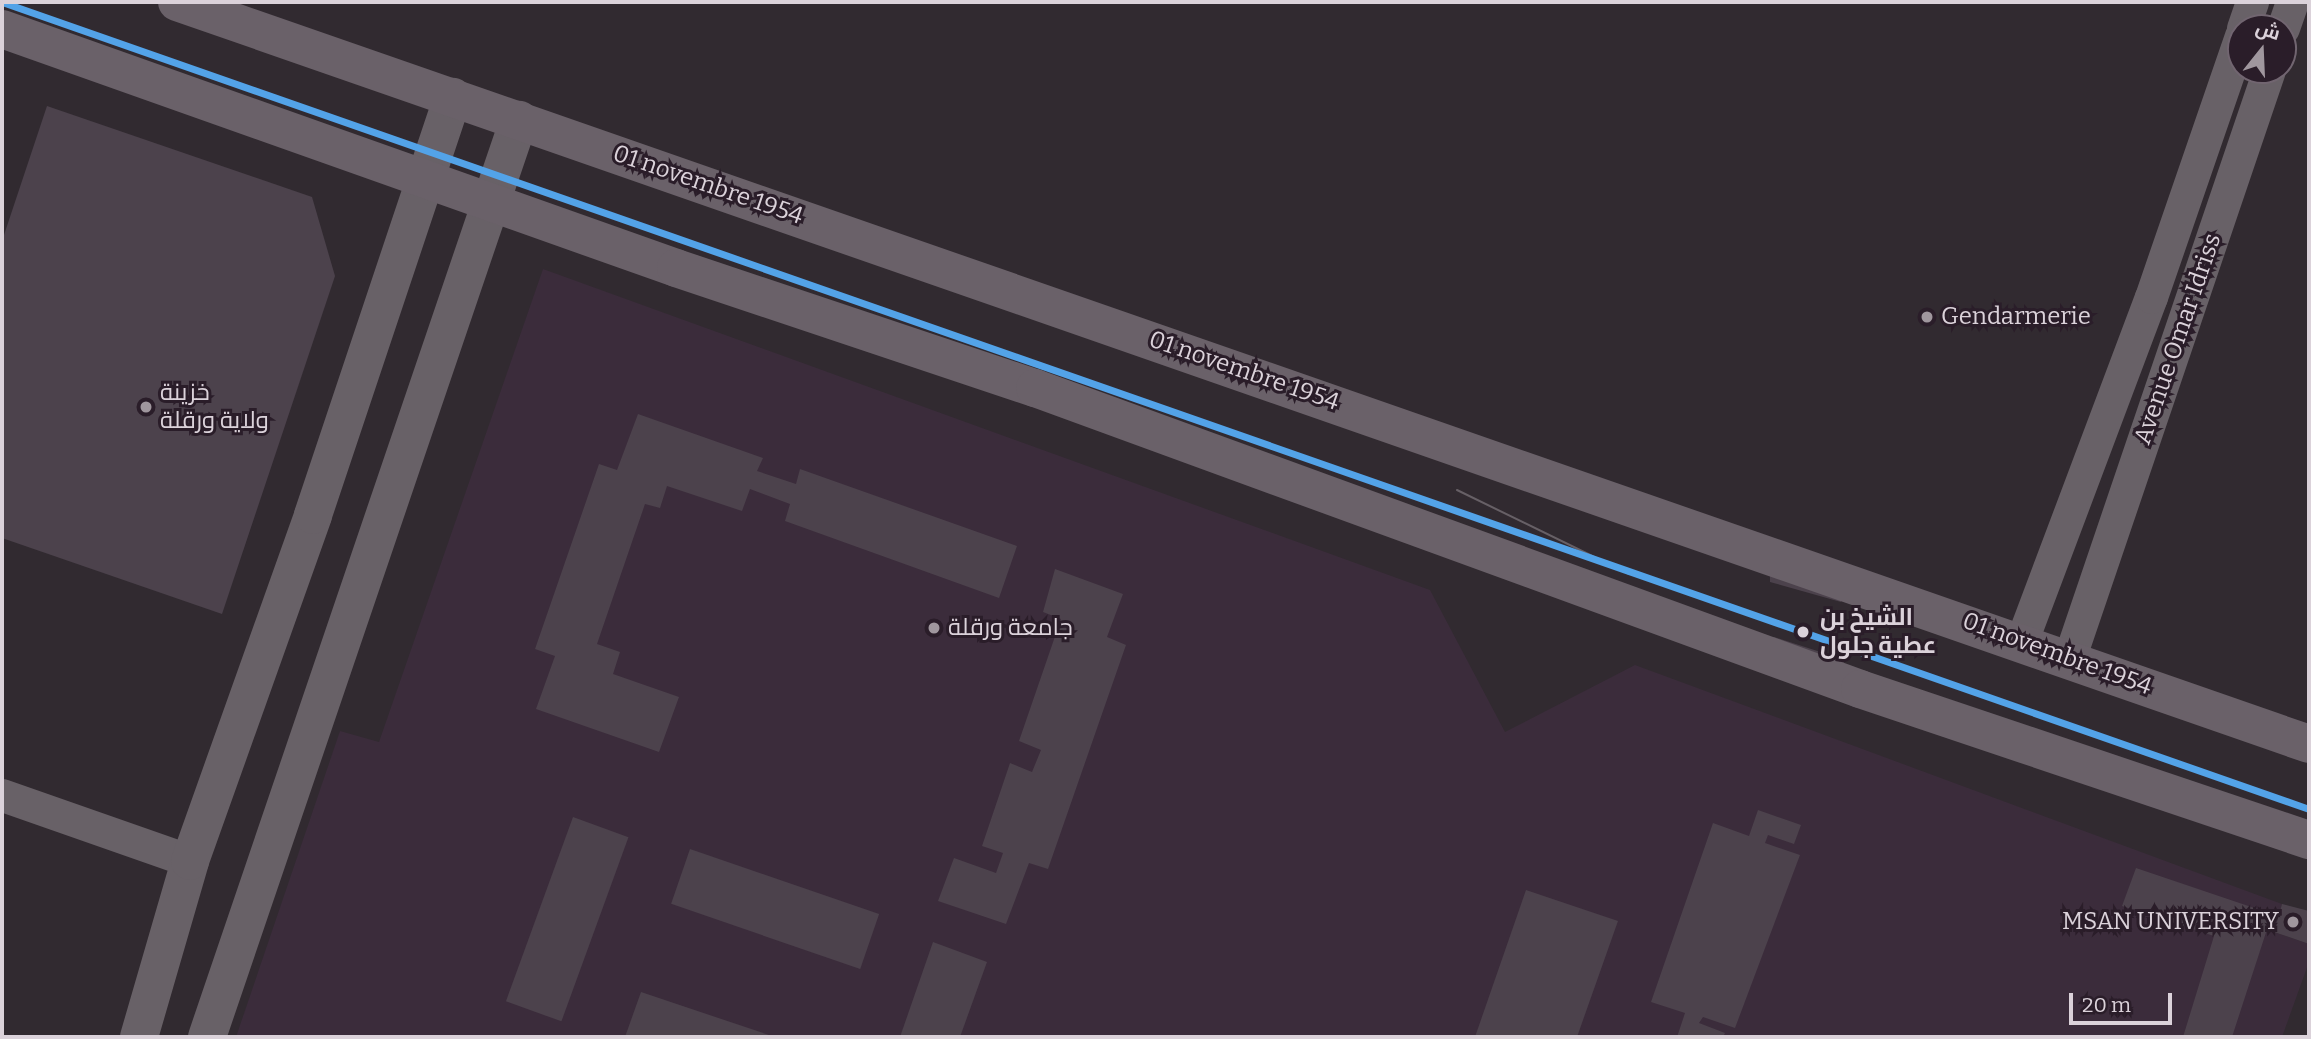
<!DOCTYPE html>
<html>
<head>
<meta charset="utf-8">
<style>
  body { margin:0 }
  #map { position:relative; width:2311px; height:1039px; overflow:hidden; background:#312a30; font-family:Bitter,Cairo,serif }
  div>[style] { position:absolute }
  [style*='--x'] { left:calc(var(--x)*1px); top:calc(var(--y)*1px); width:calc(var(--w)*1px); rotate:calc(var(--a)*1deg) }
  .built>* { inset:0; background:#3b2c3b }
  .building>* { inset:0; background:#4c424c; transform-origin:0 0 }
  .minor>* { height:33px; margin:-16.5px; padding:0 16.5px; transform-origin:16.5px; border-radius:16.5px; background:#686167 }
  .tertiary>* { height:38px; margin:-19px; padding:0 19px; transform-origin:19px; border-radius:19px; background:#686167 }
  .primary>* { height:38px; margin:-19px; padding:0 19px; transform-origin:19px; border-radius:19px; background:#6a6169 }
  .tram>* { height:2px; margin:-1px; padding:0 1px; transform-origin:1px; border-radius:1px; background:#676066 }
  .tram-1>* { height:7px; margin:-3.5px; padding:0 3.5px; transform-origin:3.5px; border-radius:3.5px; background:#53a3e8 }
  .dots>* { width:19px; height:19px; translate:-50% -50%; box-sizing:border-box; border:4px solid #2a1d29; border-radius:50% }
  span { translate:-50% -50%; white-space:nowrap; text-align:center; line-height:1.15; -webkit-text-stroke:6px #2a1d29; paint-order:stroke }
  .street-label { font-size:24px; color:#dbd2da }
  .poi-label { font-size:24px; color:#dbd2da }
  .left { translate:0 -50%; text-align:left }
  .right { translate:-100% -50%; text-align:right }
  .stop-label { font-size:24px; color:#dbd2da; font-weight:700 }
  .frame { position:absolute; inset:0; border:4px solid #dbd2da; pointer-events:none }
  .north { position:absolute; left:2227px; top:14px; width:70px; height:70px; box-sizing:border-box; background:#2a1d29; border:2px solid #716570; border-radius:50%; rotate:18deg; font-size:19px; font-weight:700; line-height:28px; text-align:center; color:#dbd2da }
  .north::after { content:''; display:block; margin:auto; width:24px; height:32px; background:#a0979e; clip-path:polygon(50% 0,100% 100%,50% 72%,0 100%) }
  .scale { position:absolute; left:2069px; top:993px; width:103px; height:32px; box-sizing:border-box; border:4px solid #dbd2da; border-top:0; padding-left:9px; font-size:21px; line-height:24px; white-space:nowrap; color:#dbd2da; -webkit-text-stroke:5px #2a1d29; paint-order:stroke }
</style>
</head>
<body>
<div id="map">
  <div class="built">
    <i style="clip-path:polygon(543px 269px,1430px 590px,1505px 732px,1635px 665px,2282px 904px,2274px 932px,2309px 944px,2309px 962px,2282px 1037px,236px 1037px,340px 731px,379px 742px)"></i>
  </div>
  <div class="building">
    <i style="clip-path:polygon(47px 106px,312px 197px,335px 276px,222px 614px,2px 538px,2px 241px)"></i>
    <i style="clip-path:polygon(638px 414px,763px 458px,757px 471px,796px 484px,800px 469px,1017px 546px,999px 598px,785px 521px,790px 504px,750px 489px,742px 511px,667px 486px,660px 508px,645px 504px,597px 644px,620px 652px,613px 674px,679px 697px,659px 752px,536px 709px,555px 656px,535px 649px,599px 464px,617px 470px)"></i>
    <i style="clip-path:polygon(1055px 569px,1123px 594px,1107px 637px,1126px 645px,1048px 869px,1029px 863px,1006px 924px,938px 901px,954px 858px,996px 873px,1003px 853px,982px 846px,1010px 763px,1032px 772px,1041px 750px,1019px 741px,1061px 619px,1043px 612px)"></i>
    <i style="clip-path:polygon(1770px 574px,1842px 599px,1841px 602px,1770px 582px)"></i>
    <i style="clip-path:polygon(1774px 637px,1842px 659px,1844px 663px,1771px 638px)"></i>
    <i style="clip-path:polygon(1758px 810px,1801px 825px,1794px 844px,1768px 835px,1765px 843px,1800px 855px,1735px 1028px,1703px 1017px,1699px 1023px,1725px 1033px,1723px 1037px,1677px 1037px,1685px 1013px,1651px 1002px,1713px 823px,1749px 836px)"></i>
    <i style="left:573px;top:817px;width:59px;height:196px;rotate:20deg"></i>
    <i style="left:690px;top:849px;width:200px;height:58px;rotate:19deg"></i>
    <i style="clip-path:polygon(2136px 868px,2272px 914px,2232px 1037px,2183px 1037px,2214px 936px,2122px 906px)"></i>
    <i style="clip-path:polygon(1526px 890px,1618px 921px,1577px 1037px,1475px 1037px)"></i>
    <i style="clip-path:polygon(2282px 904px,2309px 911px,2309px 944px,2274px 932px)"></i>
    <i style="clip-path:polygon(933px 942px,987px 962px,960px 1037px,900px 1037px)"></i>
    <i style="clip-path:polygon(641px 992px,775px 1037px,625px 1037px)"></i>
  </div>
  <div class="minor">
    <i style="--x:2243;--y:28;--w:28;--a:-71"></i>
    <i style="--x:2283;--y:28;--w:28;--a:-71"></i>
    <i style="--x:2022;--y:640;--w:366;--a:-69.4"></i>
    <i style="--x:2151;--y:297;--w:277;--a:-71"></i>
    <i style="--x:2069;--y:659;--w:622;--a:-71.24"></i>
    <i style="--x:2;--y:795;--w:199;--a:19.3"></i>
  </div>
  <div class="tertiary">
    <i style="--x:139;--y:1037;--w:183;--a:-73.8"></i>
    <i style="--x:190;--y:861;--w:367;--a:-70.4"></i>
    <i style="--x:313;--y:515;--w:441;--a:-71.5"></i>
    <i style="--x:207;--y:1037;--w:969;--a:-71.21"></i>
  </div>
  <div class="primary">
    <i style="--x:177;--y:2;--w:2257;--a:19.19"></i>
    <i style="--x:2;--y:29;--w:715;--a:19.52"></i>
    <i style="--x:676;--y:268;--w:379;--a:18.5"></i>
    <i style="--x:1035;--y:388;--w:878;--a:20.04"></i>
    <i style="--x:1860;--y:689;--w:474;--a:18.6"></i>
  </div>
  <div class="tram">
    <i style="--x:1457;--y:490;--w:191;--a:26"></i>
  </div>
  <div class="tram-1">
    <i style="--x:2;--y:2;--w:2444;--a:19.28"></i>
  </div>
  <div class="dots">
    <i style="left:1927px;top:317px;background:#a0979e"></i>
    <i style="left:146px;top:407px;background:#a0979e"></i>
    <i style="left:934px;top:628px;background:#a0979e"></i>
    <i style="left:1803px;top:632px;background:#dbd2da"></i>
    <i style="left:2293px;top:922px;background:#a0979e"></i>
  </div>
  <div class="street-label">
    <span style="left:708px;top:185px;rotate:19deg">01 novembre 1954</span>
    <span style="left:2178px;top:339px;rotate:-71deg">Avenue Omar Idriss</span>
    <span style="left:1244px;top:371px;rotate:19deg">01 novembre 1954</span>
    <span style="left:2057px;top:654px;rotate:20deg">01 novembre 1954</span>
  </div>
  <div class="poi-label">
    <span class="left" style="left:1941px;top:317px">Gendarmerie</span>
    <span class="left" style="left:160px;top:407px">خزينة<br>ولاية ورقلة</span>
    <span class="left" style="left:948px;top:628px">جامعة ورقلة</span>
    <span class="right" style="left:2279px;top:922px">MSAN UNIVERSITY</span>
  </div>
  <div class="stop-label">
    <span class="left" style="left:1820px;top:632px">الشيخ بن<br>عطية جلول</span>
  </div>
  <div class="frame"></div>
  <div class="north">ش</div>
  <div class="scale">20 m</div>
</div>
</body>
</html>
